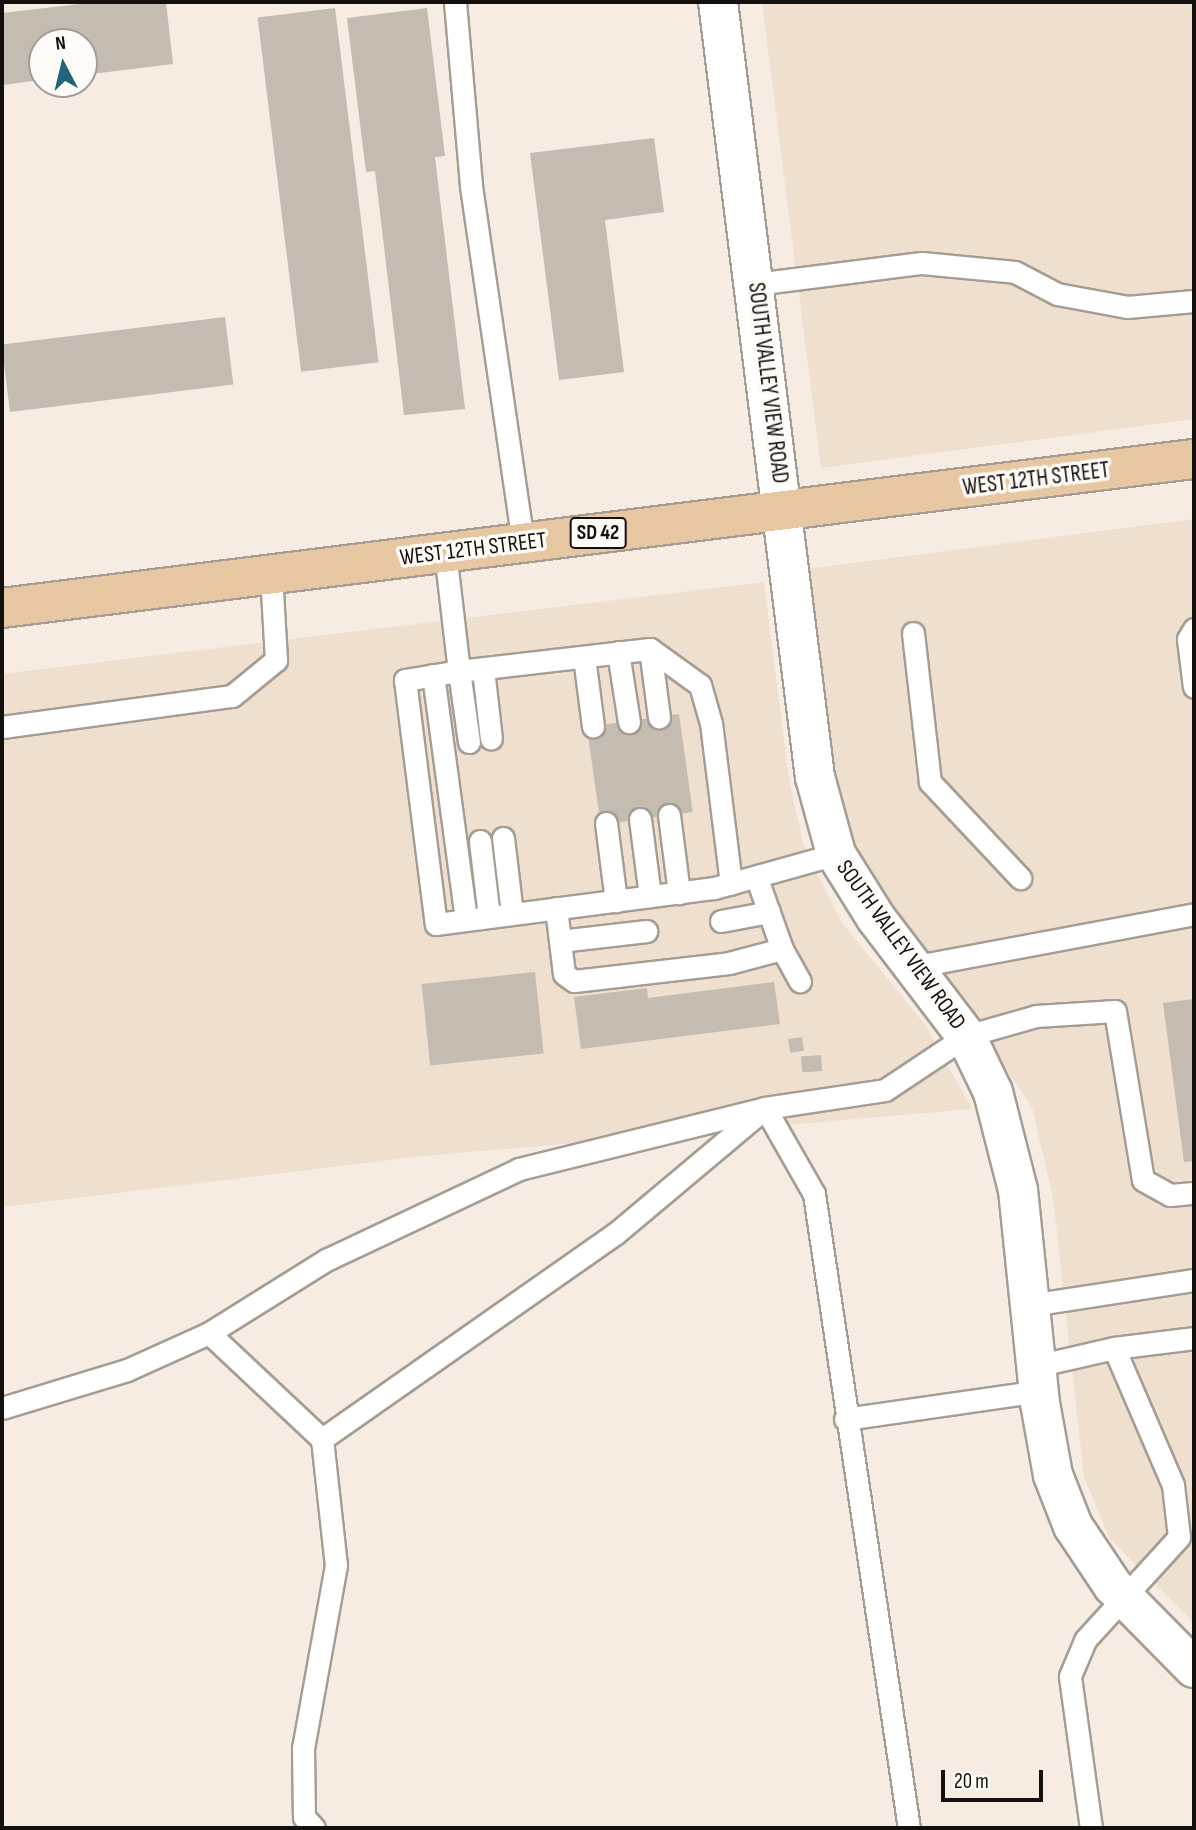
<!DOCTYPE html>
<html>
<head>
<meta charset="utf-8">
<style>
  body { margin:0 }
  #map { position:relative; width:1196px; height:1830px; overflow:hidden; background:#f6ece2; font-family:"Sofia Sans Condensed",sans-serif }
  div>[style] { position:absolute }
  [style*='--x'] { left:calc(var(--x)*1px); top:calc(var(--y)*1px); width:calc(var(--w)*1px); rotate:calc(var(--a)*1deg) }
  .built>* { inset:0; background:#eedfcf }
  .building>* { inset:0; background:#c4bbb1; transform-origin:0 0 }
  .roads { filter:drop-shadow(2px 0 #a59d93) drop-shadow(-2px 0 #a59d93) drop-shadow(0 2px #a59d93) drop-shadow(0 -2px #a59d93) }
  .service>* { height:21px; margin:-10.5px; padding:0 10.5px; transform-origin:10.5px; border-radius:10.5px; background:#fff }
  .tertiary>* { height:38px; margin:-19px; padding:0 19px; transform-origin:19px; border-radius:19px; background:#fff }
  .primary>* { height:38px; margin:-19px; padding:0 19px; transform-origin:19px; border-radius:19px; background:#e7c7a1 }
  span { translate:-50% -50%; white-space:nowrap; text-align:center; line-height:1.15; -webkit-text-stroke:7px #fefaf6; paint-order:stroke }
  .shield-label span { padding:2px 5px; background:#fefaf6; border:2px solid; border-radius:5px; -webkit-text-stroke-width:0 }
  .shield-label { font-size:21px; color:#13100d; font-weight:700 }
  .street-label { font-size:23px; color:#13100d }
  .frame { position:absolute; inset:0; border:4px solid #13100d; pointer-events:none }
  .north { position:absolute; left:28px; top:28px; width:70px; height:70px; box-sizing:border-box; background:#fefaf6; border:2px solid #a09c99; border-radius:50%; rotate:353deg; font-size:19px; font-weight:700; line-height:28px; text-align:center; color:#13100d }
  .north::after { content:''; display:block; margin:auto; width:24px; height:32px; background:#226577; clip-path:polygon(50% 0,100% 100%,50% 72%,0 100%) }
  .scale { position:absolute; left:941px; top:1770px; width:102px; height:32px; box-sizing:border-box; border:4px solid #13100d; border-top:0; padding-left:9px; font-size:21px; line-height:24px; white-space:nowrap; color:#13100d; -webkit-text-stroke:5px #fefaf6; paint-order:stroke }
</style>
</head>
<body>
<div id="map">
  <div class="built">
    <i style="clip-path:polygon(762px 2px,1194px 2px,1194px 419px,821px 468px)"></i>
    <i style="clip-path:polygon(1194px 519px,1194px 1623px,1110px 1539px,1084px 1477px,1053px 1197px,1032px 1107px,884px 893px,838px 815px,806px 569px)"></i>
    <i style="clip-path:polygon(764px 582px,789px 779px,804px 847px,842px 923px,926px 1026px,972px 1109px,423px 1156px,2px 1207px,2px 674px)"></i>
  </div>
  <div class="building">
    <i style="clip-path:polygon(97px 2px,166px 2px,173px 64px,84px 75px,84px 42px,42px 42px,42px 80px,2px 85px,2px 13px)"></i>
    <i style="left:335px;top:8px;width:357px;height:78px;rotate:83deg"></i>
    <i style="clip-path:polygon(427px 8px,445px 156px,435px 157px,465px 409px,404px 415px,375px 171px,366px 172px,347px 18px)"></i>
    <i style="clip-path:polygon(654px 138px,664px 212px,605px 220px,624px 372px,559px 380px,530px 153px)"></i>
    <i style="left:225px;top:317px;width:68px;height:225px;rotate:83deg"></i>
    <i style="left:679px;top:714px;width:99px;height:93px;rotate:82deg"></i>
    <i style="left:535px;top:972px;width:82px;height:114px;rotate:84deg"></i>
    <i style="clip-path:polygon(774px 982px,780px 1024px,581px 1049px,574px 997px,647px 988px,648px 998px)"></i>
    <i style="clip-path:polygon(1194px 999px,1194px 1161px,1184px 1162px,1163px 1003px)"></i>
    <i style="left:802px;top:1037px;width:14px;height:14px;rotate:82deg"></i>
    <i style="left:821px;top:1055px;width:16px;height:20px;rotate:86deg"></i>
  </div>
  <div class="roads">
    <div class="service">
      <i style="--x:455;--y:2;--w:185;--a:85"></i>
      <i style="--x:471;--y:186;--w:360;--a:81.7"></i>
      <i style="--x:755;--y:284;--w:168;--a:-7.2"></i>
      <i style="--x:922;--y:263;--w:93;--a:5.5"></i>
      <i style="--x:1015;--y:272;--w:47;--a:27.6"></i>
      <i style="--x:1057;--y:294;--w:71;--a:10.5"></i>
      <i style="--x:1127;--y:307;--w:67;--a:-5.1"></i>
      <i style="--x:445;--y:552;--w:120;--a:83.3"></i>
      <i style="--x:459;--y:671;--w:55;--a:170.5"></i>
      <i style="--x:405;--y:680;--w:246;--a:82.8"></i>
      <i style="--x:436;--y:924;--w:280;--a:-7.4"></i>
      <i style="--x:714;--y:888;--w:127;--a:-15.6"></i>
      <i style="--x:1194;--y:629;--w:12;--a:121"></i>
      <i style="--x:1188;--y:639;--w:48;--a:82.9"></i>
      <i style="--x:913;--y:633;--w:150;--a:83.5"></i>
      <i style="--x:930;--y:782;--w:132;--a:46.8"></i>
      <i style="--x:650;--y:649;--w:69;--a:82.5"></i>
      <i style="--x:618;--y:652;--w:71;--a:81.1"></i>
      <i style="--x:584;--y:657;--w:70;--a:82.6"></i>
      <i style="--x:483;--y:669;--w:70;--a:83.5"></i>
      <i style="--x:433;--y:675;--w:246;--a:82.3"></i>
      <i style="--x:2;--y:727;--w:232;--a:-7.7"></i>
      <i style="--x:232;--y:696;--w:57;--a:-39.3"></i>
      <i style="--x:276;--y:660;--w:86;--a:-93.3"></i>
      <i style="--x:469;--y:742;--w:72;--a:-98"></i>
      <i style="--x:459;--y:671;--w:192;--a:-6.6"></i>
      <i style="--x:650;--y:649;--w:62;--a:35.8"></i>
      <i style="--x:700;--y:685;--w:40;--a:74"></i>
      <i style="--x:711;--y:723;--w:162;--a:82.9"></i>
      <i style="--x:669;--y:815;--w:79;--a:82.7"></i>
      <i style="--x:640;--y:819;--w:78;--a:82.6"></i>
      <i style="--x:606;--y:823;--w:79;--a:82.7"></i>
      <i style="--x:503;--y:838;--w:76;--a:83.2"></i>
      <i style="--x:480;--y:841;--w:76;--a:83.2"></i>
      <i style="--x:556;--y:908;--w:66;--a:83.1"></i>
      <i style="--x:564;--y:974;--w:12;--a:35"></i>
      <i style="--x:574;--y:981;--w:156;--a:-6.6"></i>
      <i style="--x:729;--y:963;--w:55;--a:-14.8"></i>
      <i style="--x:782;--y:949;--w:77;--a:-109.6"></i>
      <i style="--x:721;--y:921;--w:49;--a:-10.6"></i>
      <i style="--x:560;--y:941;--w:87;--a:-6.6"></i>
      <i style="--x:782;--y:949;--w:37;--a:61"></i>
      <i style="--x:912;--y:967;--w:287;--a:-10.6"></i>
      <i style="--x:1030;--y:1305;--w:166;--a:-8.7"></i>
      <i style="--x:209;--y:1333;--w:155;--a:43.2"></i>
      <i style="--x:322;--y:1439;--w:127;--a:83.7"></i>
      <i style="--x:336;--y:1565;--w:186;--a:100.2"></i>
      <i style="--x:303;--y:1748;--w:69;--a:89.2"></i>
      <i style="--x:304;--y:1817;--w:15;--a:48"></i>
      <i style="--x:1036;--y:1366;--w:80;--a:-13"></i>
      <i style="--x:1114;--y:1348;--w:81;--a:-7.1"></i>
      <i style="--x:2;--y:1408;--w:131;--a:-16.9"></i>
      <i style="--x:127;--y:1370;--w:90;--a:-24.3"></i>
      <i style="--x:209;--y:1333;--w:138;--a:-32"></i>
      <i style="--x:326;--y:1260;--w:213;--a:-25.2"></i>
      <i style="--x:519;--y:1169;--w:253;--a:-13.9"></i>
      <i style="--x:765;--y:1108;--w:121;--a:-8.5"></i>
      <i style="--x:885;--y:1090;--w:97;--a:-33.7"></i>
      <i style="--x:966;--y:1036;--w:73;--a:-15.9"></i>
      <i style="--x:1036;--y:1016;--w:79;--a:-3.6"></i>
      <i style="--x:1115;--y:1011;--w:171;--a:80.6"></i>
      <i style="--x:1143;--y:1180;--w:31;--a:29"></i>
      <i style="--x:1170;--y:1195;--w:24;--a:-5"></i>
      <i style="--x:845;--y:1419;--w:196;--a:-8.2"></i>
      <i style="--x:322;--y:1439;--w:358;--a:-35"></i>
      <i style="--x:615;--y:1234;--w:196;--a:-40"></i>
      <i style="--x:765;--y:1108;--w:99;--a:60.3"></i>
      <i style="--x:814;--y:1194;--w:641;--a:81.48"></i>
      <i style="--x:1091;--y:1828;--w:153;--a:-97.9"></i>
      <i style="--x:1070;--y:1676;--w:39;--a:-67"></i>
      <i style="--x:1085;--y:1640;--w:139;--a:-47.6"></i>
      <i style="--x:1179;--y:1537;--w:52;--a:-96.6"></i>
      <i style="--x:1173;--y:1485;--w:149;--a:-113.3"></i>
    </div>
    <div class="tertiary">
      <i style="--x:718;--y:2;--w:781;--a:82.87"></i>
      <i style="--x:815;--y:777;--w:80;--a:74.7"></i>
      <i style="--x:836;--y:854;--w:75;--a:58"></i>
      <i style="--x:876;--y:918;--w:148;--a:52.7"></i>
      <i style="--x:966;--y:1036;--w:62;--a:64.3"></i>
      <i style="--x:993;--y:1092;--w:101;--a:75.7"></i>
      <i style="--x:1018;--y:1190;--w:214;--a:84.1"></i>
      <i style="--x:1040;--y:1403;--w:73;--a:79.8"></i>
      <i style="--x:1053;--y:1475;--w:55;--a:68.6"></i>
      <i style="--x:1073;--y:1526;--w:72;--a:56.3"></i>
      <i style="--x:1113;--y:1586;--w:115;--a:45.4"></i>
    </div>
    <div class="primary">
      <i style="--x:2;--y:608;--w:1201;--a:-7.13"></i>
    </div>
  </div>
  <div class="shield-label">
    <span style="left:598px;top:533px">SD 42</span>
  </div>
  <div class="street-label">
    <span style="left:768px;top:383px;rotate:83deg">SOUTH VALLEY VIEW ROAD</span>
    <span style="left:1036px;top:479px;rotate:-7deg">WEST 12TH STREET</span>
    <span style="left:473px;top:549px;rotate:-7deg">WEST 12TH STREET</span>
    <span style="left:901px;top:945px;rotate:54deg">SOUTH VALLEY VIEW ROAD</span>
  </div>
  <div class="frame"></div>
  <div class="north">N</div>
  <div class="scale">20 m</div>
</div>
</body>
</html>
